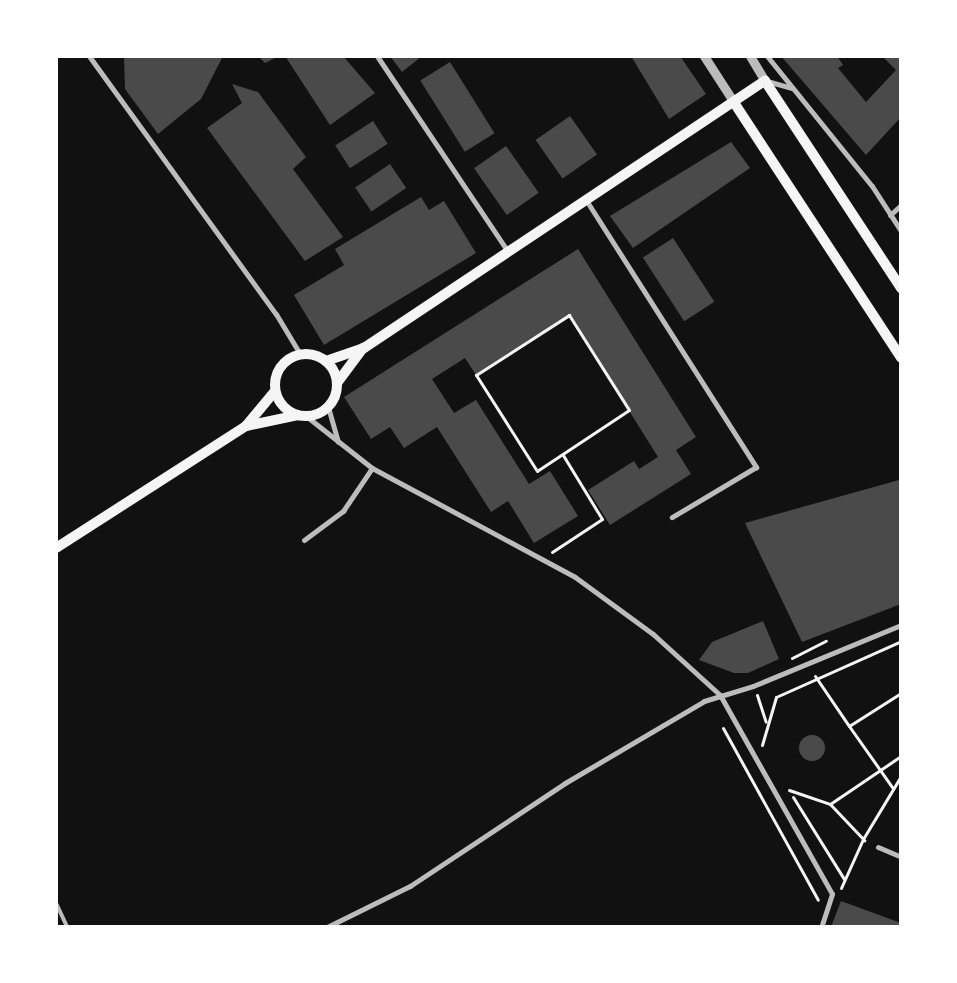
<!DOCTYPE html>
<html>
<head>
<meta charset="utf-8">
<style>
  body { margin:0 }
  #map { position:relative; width:957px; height:983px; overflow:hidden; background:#111; font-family:"Exo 2",sans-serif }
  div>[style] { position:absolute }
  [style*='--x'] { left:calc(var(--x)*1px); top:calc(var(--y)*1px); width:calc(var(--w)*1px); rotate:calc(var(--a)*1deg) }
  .building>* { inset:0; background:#4a4a4a; transform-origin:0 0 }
  .round { border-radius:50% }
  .path>* { height:3px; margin:-1.5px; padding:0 1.5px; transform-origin:1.5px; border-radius:1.5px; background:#f5f5f5 }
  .service>* { height:4px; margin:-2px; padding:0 2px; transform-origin:2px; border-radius:2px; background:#bcbcbc }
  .minor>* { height:5px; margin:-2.5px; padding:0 2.5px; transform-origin:2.5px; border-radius:2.5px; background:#bcbcbc }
  .tertiary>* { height:9px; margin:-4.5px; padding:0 4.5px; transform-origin:4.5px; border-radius:4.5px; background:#bcbcbc }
  .secondary>* { height:10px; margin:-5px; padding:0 5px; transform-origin:5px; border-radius:5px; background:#f5f5f5 }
  .secondary>.ring { margin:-5px; padding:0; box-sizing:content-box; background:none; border:10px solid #f5f5f5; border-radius:50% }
  span { translate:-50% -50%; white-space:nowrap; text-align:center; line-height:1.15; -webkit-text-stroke:5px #fff; paint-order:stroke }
  .frame { position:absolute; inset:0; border:58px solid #fff; pointer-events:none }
</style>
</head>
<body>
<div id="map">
  <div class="building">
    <i style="clip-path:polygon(124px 56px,223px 56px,201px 99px,158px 134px,125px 89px)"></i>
    <i style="clip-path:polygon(258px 56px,279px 56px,265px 63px)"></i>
    <i style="clip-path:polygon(285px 56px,343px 56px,375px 93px,330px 125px)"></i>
    <i style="clip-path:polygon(390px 56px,422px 56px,402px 72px)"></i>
    <i style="clip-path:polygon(631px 56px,680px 56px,706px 94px,669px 119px)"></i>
    <i style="clip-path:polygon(781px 56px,837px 56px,843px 65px,838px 68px,866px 102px,896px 70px,882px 56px,901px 56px,901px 117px,866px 155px)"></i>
    <i style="left:450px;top:62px;width:84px;height:35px;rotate:58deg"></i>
    <i style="clip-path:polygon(232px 84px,258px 92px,306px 157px,293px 169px,343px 237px,305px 261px,207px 128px,242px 103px)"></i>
    <i style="left:570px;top:116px;width:47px;height:42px;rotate:55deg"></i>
    <i style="left:373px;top:121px;width:27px;height:45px;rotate:57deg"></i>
    <i style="clip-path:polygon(731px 142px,750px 168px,633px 248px,610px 216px)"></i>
    <i style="left:506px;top:146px;width:57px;height:39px;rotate:55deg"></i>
    <i style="left:390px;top:164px;width:29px;height:42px;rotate:56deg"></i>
    <i style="clip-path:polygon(421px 197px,429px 210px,444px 201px,476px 253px,324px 345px,294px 295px,344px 265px,335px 249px)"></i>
    <i style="left:673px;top:238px;width:76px;height:36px;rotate:57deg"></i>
    <i style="clip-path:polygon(578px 249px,696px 437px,676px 450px,691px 474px,610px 525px,588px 490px,634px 461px,639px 469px,658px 457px,569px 315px,476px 375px,465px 358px,432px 379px,454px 413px,476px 400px,529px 484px,550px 471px,578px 516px,534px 543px,508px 501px,491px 512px,437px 427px,404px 448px,390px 427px,371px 439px,344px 397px)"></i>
    <i style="clip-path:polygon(899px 480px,901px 604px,802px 642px,745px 523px)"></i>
    <i style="clip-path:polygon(763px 621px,779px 659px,748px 673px,734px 673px,699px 660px,712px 642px)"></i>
    <i class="round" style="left:799px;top:735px;width:26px;height:26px"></i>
    <i style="clip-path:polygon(841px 901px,901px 923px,901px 927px,831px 927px)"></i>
  </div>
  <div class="path">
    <i style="--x:569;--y:315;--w:112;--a:57.7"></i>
    <i style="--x:629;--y:410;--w:110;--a:146.5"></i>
    <i style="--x:537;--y:471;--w:114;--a:-122.4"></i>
    <i style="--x:476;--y:375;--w:111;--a:-32.8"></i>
    <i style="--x:552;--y:552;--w:60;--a:-33.4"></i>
    <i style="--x:602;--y:519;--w:75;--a:-121.4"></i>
    <i style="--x:792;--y:658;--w:38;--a:-27"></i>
    <i style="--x:815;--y:676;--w:60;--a:55.8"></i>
    <i style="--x:849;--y:726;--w:62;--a:-32.4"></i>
    <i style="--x:757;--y:695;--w:28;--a:72"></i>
    <i style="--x:849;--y:726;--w:75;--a:54.8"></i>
    <i style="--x:723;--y:728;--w:196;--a:61.1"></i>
    <i style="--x:762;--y:745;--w:50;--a:-73.7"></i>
    <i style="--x:776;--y:697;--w:137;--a:-24.1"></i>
    <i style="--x:789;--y:790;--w:43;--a:18.9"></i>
    <i style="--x:830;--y:804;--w:86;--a:-34.1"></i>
    <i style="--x:793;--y:797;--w:97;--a:58.1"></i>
    <i style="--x:830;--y:804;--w:50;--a:46.6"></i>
    <i style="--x:841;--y:888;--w:54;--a:-65.8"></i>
    <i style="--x:863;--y:839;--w:74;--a:-58.9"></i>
  </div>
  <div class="service">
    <i style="--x:56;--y:903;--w:26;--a:65"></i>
  </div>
  <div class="minor">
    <i style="--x:89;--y:56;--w:319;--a:54.1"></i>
    <i style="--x:276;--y:314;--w:47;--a:59"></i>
    <i style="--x:377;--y:56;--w:237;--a:56.2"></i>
    <i style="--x:767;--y:56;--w:167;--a:51.1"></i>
    <i style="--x:872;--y:186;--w:54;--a:57.2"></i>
    <i style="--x:767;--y:81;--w:26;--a:16"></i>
    <i style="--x:586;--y:200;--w:317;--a:57.5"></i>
    <i style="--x:756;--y:467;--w:98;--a:149.2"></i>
    <i style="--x:890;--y:215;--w:15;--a:-42"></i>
    <i style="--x:328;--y:407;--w:36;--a:74"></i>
    <i style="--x:306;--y:416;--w:84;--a:38.2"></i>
    <i style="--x:372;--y:468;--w:230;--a:28.2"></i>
    <i style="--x:575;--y:577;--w:97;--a:36.2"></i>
    <i style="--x:653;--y:634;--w:91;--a:42.3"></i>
    <i style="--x:720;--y:695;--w:228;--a:60.6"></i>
    <i style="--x:832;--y:894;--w:35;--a:108"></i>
    <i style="--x:304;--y:540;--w:49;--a:-36.6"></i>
    <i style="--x:343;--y:511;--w:52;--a:-56"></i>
    <i style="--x:878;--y:847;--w:25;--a:23"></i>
    <i style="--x:327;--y:927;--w:93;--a:-26.3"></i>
    <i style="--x:410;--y:886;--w:186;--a:-33.6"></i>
    <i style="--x:565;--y:783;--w:161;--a:-30.5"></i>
    <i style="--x:704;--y:701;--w:51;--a:-17"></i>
    <i style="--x:753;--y:686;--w:160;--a:-22.4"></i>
  </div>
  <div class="tertiary">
    <i style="--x:704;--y:56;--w:57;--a:57.1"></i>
    <i style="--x:750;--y:56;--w:29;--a:59"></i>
  </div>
  <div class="secondary">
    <i style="--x:735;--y:104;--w:303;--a:56.8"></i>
    <i class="ring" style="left:275px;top:354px;width:52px;height:52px"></i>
    <i style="--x:326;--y:361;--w:40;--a:-18.9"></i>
    <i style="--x:364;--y:348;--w:482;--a:-33.7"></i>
    <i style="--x:765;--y:81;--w:248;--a:56.7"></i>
    <i style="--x:337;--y:383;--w:44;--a:-53.4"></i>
    <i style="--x:246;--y:426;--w:53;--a:-11.9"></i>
    <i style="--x:56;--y:548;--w:226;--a:-32.7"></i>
    <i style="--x:246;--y:426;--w:45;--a:-50.4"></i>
  </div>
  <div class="frame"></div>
</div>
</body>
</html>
